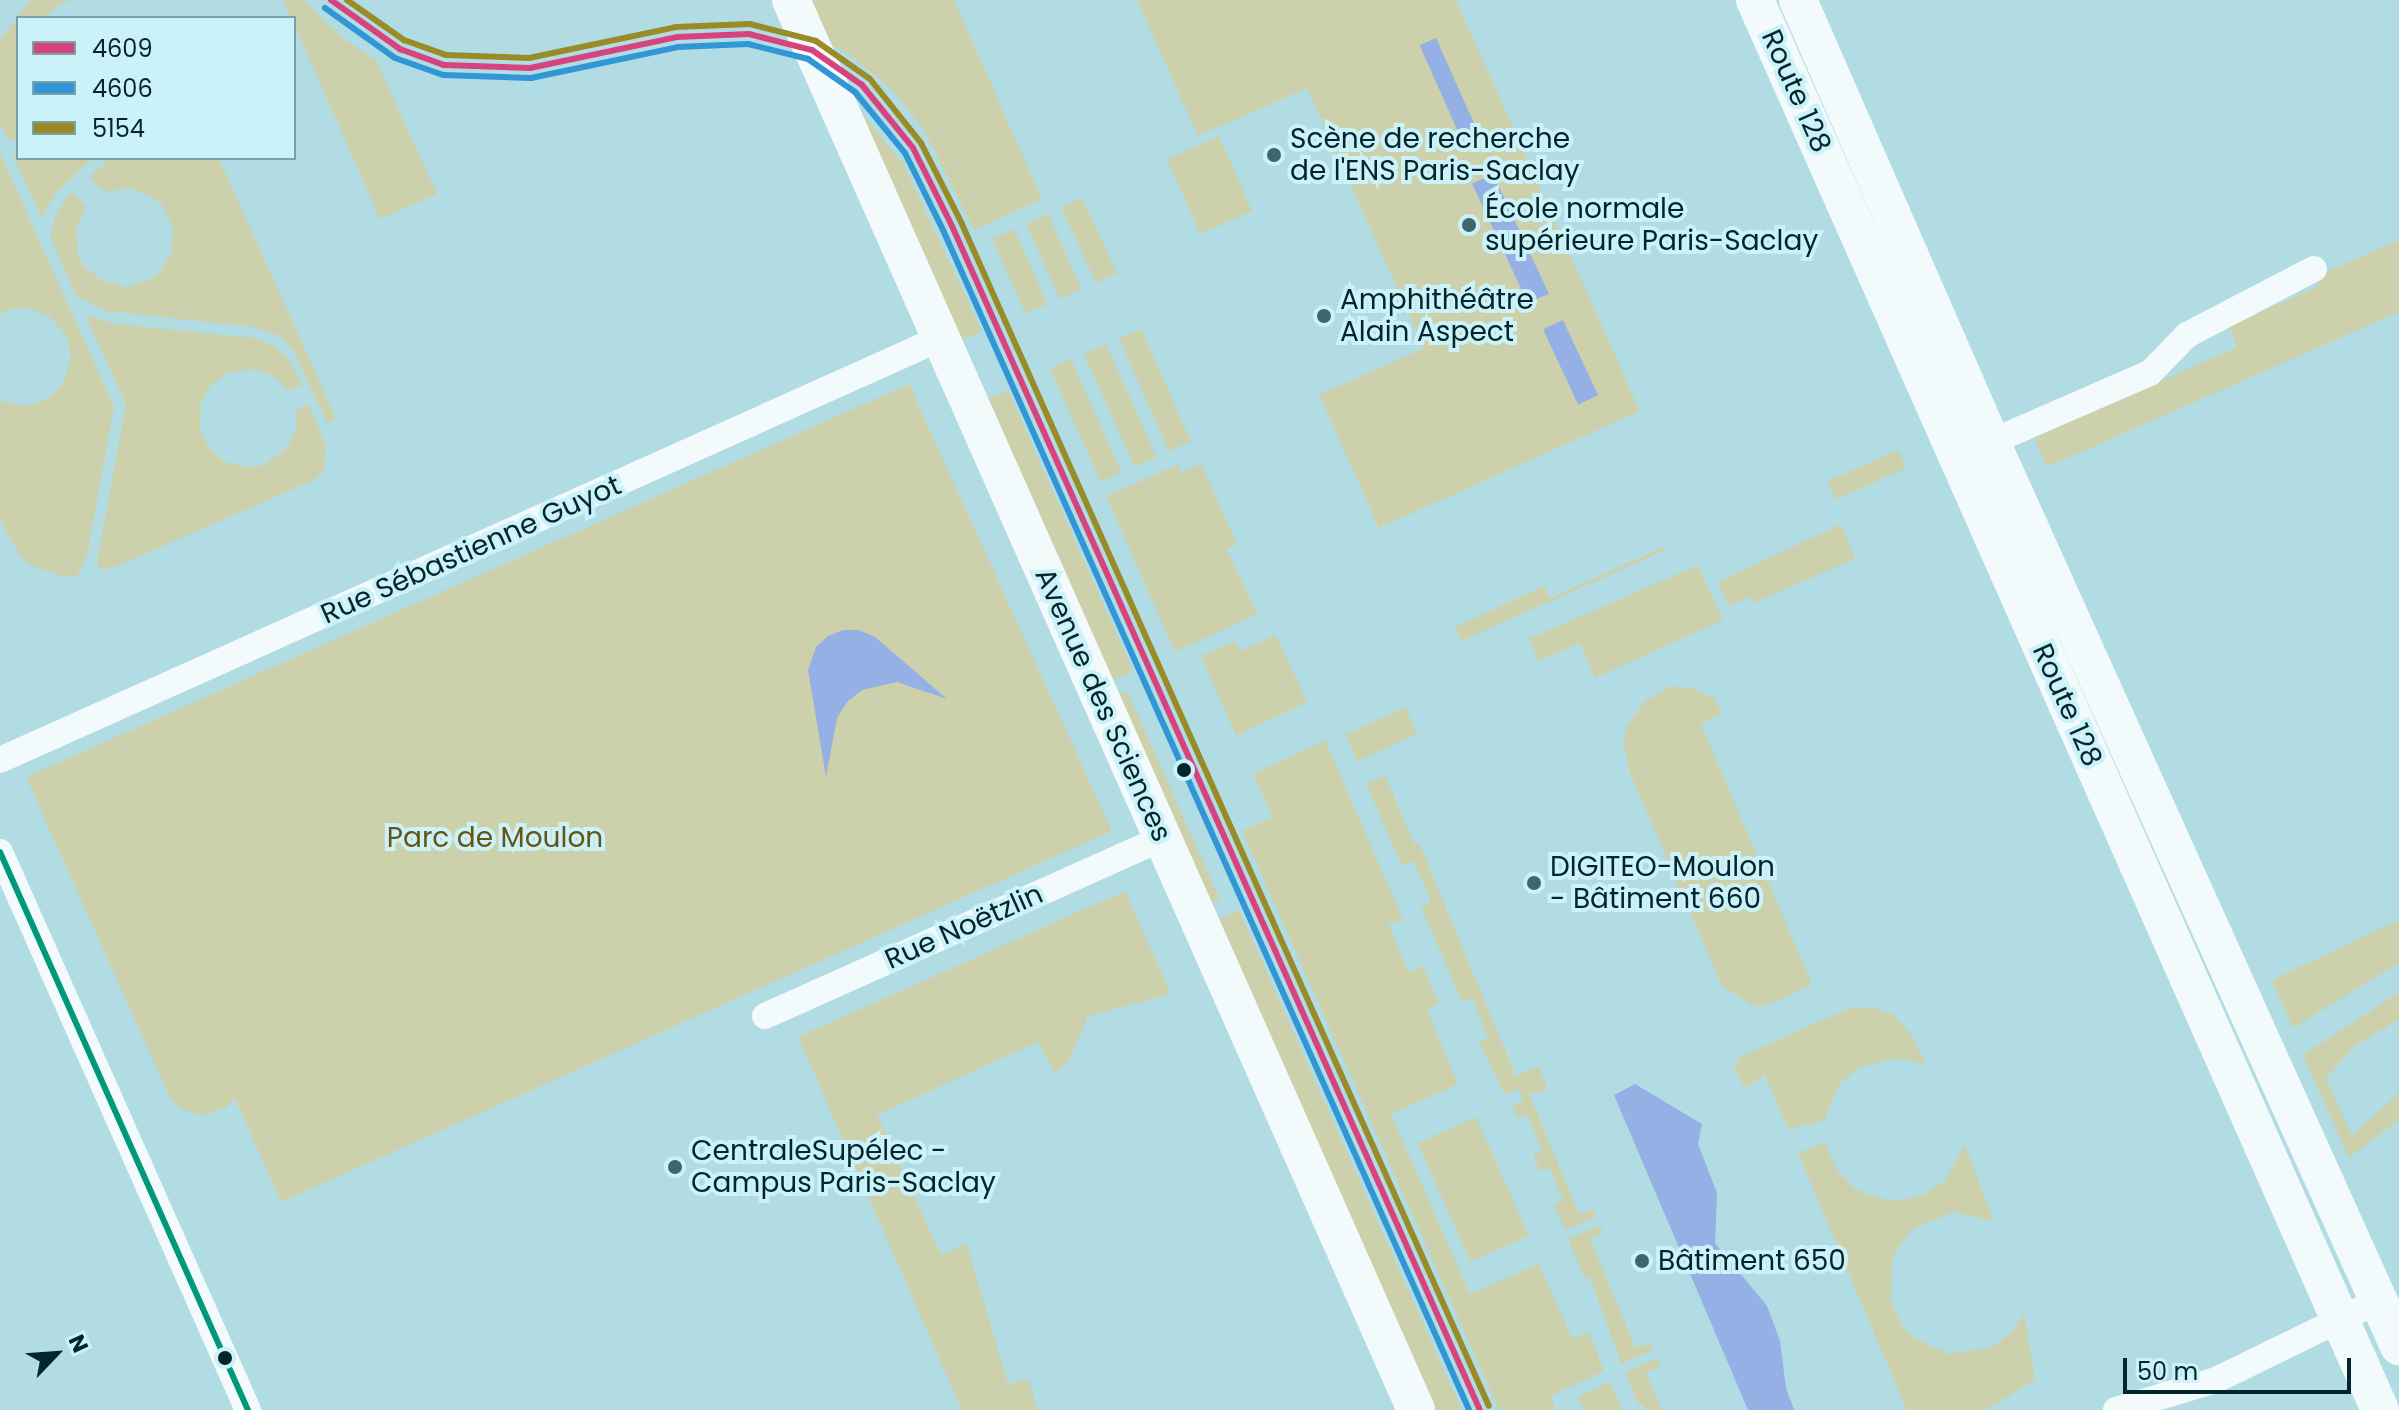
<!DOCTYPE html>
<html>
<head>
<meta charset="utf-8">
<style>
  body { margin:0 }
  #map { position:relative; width:2399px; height:1410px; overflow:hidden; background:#b1dce4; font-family:Poppins,sans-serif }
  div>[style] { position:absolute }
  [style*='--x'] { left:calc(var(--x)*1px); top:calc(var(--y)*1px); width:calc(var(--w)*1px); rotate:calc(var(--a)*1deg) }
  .green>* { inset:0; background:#ccd1ac; transform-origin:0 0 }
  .water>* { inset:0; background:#94b0e4; transform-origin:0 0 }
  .pier>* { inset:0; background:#b1dce4 }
  .street>* { height:26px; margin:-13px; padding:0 13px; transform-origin:13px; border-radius:13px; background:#f3fafb }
  .secondary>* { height:38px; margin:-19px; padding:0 19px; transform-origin:19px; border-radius:19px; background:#f3fafb }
  .bus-1>* { height:6px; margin:-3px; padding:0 3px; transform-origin:3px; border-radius:3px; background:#d7437e }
  .bus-2>* { height:6px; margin:-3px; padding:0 3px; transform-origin:3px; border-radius:3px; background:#3096d5 }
  .bus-3>* { height:6px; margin:-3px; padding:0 3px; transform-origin:3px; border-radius:3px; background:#998b28 }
  .bus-4>* { height:6px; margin:-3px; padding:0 3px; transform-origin:3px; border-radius:3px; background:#009a7a }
  .dots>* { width:22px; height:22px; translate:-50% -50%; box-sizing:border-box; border:4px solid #cbf1f9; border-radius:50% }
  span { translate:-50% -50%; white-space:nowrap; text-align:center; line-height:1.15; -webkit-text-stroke:8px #cbf1f9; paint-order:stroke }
  .street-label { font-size:28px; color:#02262b }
  .poi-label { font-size:28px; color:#02262b }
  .left { translate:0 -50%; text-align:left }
  .park-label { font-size:28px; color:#675315 }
  .legend { position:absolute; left:16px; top:16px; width:280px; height:144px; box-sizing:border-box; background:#cbf1f9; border:2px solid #7ba0a7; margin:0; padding:10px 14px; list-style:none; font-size:24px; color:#02262b }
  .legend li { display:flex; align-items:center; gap:16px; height:40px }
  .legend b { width:40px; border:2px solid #7ba0a7 }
  .north { position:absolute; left:16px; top:1314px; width:80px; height:80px; -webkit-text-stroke:6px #cbf1f9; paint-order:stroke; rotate:65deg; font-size:22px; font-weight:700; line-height:32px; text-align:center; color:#02262b }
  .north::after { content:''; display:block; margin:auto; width:28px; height:36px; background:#02262b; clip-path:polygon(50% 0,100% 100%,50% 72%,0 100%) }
  .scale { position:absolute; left:2123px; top:1358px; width:228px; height:36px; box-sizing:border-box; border:4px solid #02262b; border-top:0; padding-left:10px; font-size:24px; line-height:28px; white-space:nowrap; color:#02262b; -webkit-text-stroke:6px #cbf1f9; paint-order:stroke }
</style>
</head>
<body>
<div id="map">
  <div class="green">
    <i style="clip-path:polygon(31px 0,72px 0,60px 4px,44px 18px,18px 18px,16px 141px,6px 137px,0 124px,0 40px)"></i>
    <i style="clip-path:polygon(283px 0,303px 0,340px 36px,376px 60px,437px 194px,380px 219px)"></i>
    <i style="clip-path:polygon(817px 0,954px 0,1042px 199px,974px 230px,924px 130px,892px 90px,856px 60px,814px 34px,801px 4px)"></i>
    <i style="clip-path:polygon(1137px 0,1456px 0,1640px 411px,1379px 528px,1319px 395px,1424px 348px,1307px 88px,1198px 136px)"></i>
    <i style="clip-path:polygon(855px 105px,903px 163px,982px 331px,957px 342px)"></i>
    <i style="left:1219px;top:136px;width:82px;height:57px;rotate:66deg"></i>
    <i style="clip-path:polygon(18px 150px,18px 158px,93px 158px,56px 193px,42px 218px,14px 158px)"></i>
    <i style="clip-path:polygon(0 153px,114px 407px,87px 556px,77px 576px,66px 577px,32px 566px,19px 555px,0 520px,0 401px,30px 406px,50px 397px,64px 382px,71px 356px,67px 337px,49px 316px,23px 307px,0 313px)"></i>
    <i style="clip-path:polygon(110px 158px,219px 158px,336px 418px,327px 423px,292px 348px,280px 336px,252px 327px,107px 311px,76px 296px,50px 236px,57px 212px,72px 191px,86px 206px,76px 229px,78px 253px,83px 265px,102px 281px,126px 287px,149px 280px,159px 273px,172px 252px,173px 227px,162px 205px,153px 197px,130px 188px,106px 192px,89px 178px)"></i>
    <i style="left:1082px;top:198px;width:83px;height:23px;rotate:65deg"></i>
    <i style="left:1048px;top:214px;width:82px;height:24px;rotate:66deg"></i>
    <i style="left:1014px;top:229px;width:82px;height:24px;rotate:66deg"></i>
    <i style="clip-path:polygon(2399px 240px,2399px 312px,2047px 467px,2034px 438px,2237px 347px,2229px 326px,2319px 286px,2315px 277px)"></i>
    <i style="clip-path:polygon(85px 315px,117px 324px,257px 338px,275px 347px,287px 356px,302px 385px,289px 391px,275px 377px,256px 369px,227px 373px,211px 385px,201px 402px,200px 432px,210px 449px,225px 462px,244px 467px,264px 465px,288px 447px,296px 429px,297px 409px,308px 404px,326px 445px,324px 471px,316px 479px,113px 568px,100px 570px,97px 562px,126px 404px)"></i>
    <i style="left:1141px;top:329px;width:123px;height:24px;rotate:66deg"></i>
    <i style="left:1106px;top:344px;width:124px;height:24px;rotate:66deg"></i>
    <i style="left:1071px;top:359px;width:124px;height:23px;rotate:66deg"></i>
    <i style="clip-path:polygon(909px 384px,1112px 831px,281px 1202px,235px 1098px,227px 1107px,202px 1116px,180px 1108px,170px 1098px,26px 777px)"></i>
    <i style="left:1008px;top:390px;width:308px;height:28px;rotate:66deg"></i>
    <i style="left:1898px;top:450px;width:20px;height:77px;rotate:66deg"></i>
    <i style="clip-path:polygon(1201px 463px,1237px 545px,1227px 549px,1257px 614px,1175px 652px,1106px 496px,1177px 465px,1181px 473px)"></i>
    <i style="clip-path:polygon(1841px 524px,1855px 559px,1753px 603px,1750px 597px,1729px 606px,1718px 582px)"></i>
    <i style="clip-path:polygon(1664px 547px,1666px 550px,1461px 641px,1455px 627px,1544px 586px,1550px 598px)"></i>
    <i style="clip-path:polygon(1698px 565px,1723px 620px,1595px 678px,1580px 643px,1539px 661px,1529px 639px)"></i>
    <i style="clip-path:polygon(1276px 635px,1307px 702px,1236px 736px,1201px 656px,1235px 641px,1240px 651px)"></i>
    <i style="clip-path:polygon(1671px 686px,1695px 689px,1713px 698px,1722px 714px,1701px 724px,1812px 984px,1769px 1005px,1753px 1006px,1722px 986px,1630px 773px,1623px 739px,1627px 726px,1644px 702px)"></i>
    <i style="left:1127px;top:691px;width:228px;height:14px;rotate:66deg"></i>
    <i style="left:1405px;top:707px;width:29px;height:66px;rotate:65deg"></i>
    <i style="clip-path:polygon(1325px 740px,1403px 919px,1388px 925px,1409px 972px,1423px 966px,1439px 1003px,1427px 1010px,1458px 1084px,1391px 1114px,1470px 1294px,1539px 1264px,1572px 1338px,1589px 1332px,1604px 1371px,1551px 1396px,1556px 1410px,1499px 1410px,1242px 831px,1273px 817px,1253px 774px)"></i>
    <i style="clip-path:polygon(1385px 775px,1414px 844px,1419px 843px,1516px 1076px,1539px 1067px,1548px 1090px,1529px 1094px,1579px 1214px,1593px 1209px,1596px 1217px,1565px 1230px,1554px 1204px,1563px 1200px,1549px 1168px,1540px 1171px,1533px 1154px,1542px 1150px,1527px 1115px,1518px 1118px,1512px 1106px,1523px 1101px,1519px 1089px,1504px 1094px,1479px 1042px,1488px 1037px,1472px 998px,1462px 1002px,1421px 907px,1431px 902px,1414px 861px,1402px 866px,1366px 784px)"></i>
    <i style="clip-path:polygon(1125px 891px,1171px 994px,1088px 1016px,1068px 1063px,1055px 1073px,1038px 1042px,877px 1115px,941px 1255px,967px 1244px,1008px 1384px,1029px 1379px,1037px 1410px,962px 1410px,798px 1037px)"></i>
    <i style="left:1239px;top:910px;width:547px;height:27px;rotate:66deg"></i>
    <i style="clip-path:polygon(2399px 920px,2399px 963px,2293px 1028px,2272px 980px)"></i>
    <i style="clip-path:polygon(2399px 992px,2399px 1120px,2349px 1158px,2303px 1055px)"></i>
    <i style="clip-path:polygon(1870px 1007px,1892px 1014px,1910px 1033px,1927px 1065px,1899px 1058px,1860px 1067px,1840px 1083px,1824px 1121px,1788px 1129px,1765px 1075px,1745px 1088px,1735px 1070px,1738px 1058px,1847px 1009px)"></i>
    <i style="left:1476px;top:1117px;width:130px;height:64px;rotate:66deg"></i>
    <i style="clip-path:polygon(1825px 1143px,1837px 1170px,1855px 1188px,1867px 1195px,1894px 1201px,1921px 1196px,1944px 1182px,1965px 1145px,1994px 1221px,1954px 1212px,1916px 1227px,1897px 1248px,1892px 1262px,1891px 1302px,1903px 1327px,1913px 1337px,1949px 1354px,1990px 1348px,2013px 1331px,2024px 1313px,2035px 1380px,1986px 1410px,1909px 1410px,1905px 1406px,1798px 1153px)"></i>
    <i style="clip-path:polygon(1600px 1225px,1603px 1233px,1590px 1239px,1636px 1348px,1650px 1343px,1653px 1350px,1621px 1364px,1590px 1277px,1585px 1279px,1568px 1239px)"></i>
    <i style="clip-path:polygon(1657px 1358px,1660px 1366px,1646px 1373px,1662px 1410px,1645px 1410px,1643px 1404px,1638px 1405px,1625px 1372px)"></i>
    <i style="clip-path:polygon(1610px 1382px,1622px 1410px,1584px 1410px,1578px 1397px)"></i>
  </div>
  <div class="water">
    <i style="left:1436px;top:38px;width:98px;height:18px;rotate:66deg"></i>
    <i style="left:1493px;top:174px;width:132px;height:23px;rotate:65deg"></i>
    <i style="left:1563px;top:320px;width:83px;height:22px;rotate:65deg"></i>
    <i style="clip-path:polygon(843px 630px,859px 630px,875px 637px,947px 699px,897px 682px,862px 690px,847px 702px,837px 718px,826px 777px,808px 670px,816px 647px,828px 636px)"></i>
    <i style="clip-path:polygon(1635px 1084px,1702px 1124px,1698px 1144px,1717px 1193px,1715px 1243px,1767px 1306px,1780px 1341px,1786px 1388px,1794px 1410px,1748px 1410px,1614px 1095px)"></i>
  </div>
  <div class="pier">
    <i style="clip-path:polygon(2399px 1019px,2399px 1093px,2352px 1136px,2326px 1078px,2354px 1047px)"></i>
  </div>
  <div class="street">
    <i style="--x:1991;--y:442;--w:173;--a:-23.5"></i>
    <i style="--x:2150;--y:373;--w:53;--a:-45.8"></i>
    <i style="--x:2187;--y:335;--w:143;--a:-27.5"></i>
    <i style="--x:0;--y:760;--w:1031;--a:-24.15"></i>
    <i style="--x:0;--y:852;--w:611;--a:66.04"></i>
    <i style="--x:765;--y:1016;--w:436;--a:-24.1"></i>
    <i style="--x:2116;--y:1410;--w:104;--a:-16.7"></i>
    <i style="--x:2216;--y:1380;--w:180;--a:-26"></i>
  </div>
  <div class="secondary">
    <i style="--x:791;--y:0;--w:1542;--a:66.09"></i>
    <i style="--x:1755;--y:0;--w:1542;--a:66.09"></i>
    <i style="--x:1798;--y:0;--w:482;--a:66.4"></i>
    <i style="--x:1991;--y:442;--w:992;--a:65.71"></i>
  </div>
  <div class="bus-1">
    <i style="--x:331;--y:0;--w:85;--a:35.4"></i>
    <i style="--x:400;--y:49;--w:47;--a:20"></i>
    <i style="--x:444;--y:65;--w:86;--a:2"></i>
    <i style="--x:530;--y:68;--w:150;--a:-11.9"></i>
    <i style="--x:677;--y:37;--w:72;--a:-2.4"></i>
    <i style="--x:749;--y:34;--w:65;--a:14.3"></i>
    <i style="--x:812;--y:50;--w:61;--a:35"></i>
    <i style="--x:862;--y:85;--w:81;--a:51"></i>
    <i style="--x:913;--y:148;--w:87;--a:63.4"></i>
    <i style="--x:952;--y:226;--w:1296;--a:65.97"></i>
  </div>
  <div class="bus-2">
    <i style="--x:325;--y:8;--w:86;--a:35.5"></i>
    <i style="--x:395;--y:58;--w:51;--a:19.5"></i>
    <i style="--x:443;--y:75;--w:88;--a:2"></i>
    <i style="--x:531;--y:78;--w:150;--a:-11.9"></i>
    <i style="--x:678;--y:47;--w:70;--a:-2.5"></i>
    <i style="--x:748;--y:44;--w:62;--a:14"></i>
    <i style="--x:808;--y:59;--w:57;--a:35.1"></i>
    <i style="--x:855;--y:92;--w:79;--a:50.7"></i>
    <i style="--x:905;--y:153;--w:86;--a:63.7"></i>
    <i style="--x:943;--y:230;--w:1292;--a:65.97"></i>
  </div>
  <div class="bus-3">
    <i style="--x:347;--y:0;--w:70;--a:35.1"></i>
    <i style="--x:404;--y:40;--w:45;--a:19.7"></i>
    <i style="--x:446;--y:55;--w:83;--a:2.1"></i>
    <i style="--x:529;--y:58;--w:150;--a:-11.9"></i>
    <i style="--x:676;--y:27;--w:74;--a:-2.3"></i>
    <i style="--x:750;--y:24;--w:68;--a:14.4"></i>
    <i style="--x:816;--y:41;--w:66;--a:35.1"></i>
    <i style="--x:870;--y:79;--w:82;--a:51.4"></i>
    <i style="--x:921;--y:143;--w:89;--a:63.1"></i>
    <i style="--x:961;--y:222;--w:1296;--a:65.97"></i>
  </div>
  <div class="bus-4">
    <i style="--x:0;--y:852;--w:611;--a:66.04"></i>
  </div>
  <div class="dots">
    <i style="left:1274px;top:155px;background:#3f666c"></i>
    <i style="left:1469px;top:225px;background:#3f666c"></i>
    <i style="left:1324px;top:316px;background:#3f666c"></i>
    <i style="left:1184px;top:770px;background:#02262b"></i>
    <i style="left:1534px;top:883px;background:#3f666c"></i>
    <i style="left:675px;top:1167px;background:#3f666c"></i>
    <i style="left:1642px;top:1261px;background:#3f666c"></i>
    <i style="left:225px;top:1358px;background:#02262b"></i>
  </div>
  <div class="street-label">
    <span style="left:1796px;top:91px;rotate:66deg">Route 128</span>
    <span style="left:471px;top:550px;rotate:-24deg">Rue Sébastienne Guyot</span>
    <span style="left:1103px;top:705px;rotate:66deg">Avenue des Sciences</span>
    <span style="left:2067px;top:705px;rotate:66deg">Route 128</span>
    <span style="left:964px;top:927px;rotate:-24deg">Rue Noëtzlin</span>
  </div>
  <div class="poi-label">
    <span class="left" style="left:1290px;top:155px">Scène de recherche<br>de l'ENS Paris-Saclay</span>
    <span class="left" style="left:1485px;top:225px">École normale<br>supérieure Paris-Saclay</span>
    <span class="left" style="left:1340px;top:316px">Amphithéâtre<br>Alain Aspect</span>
    <span class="left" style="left:1550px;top:883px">DIGITEO-Moulon<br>- Bâtiment 660</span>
    <span class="left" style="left:691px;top:1167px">CentraleSupélec -<br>Campus Paris-Saclay</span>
    <span class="left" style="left:1658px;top:1261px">Bâtiment 650</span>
  </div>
  <div class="park-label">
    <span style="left:495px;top:838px">Parc de Moulon</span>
  </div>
  <ul class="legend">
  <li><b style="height:10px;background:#d7437e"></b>4609</li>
  <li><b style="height:10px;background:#3096d5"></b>4606</li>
  <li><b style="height:10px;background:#998b28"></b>5154</li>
  </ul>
  <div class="north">N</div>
  <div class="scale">50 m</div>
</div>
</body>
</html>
